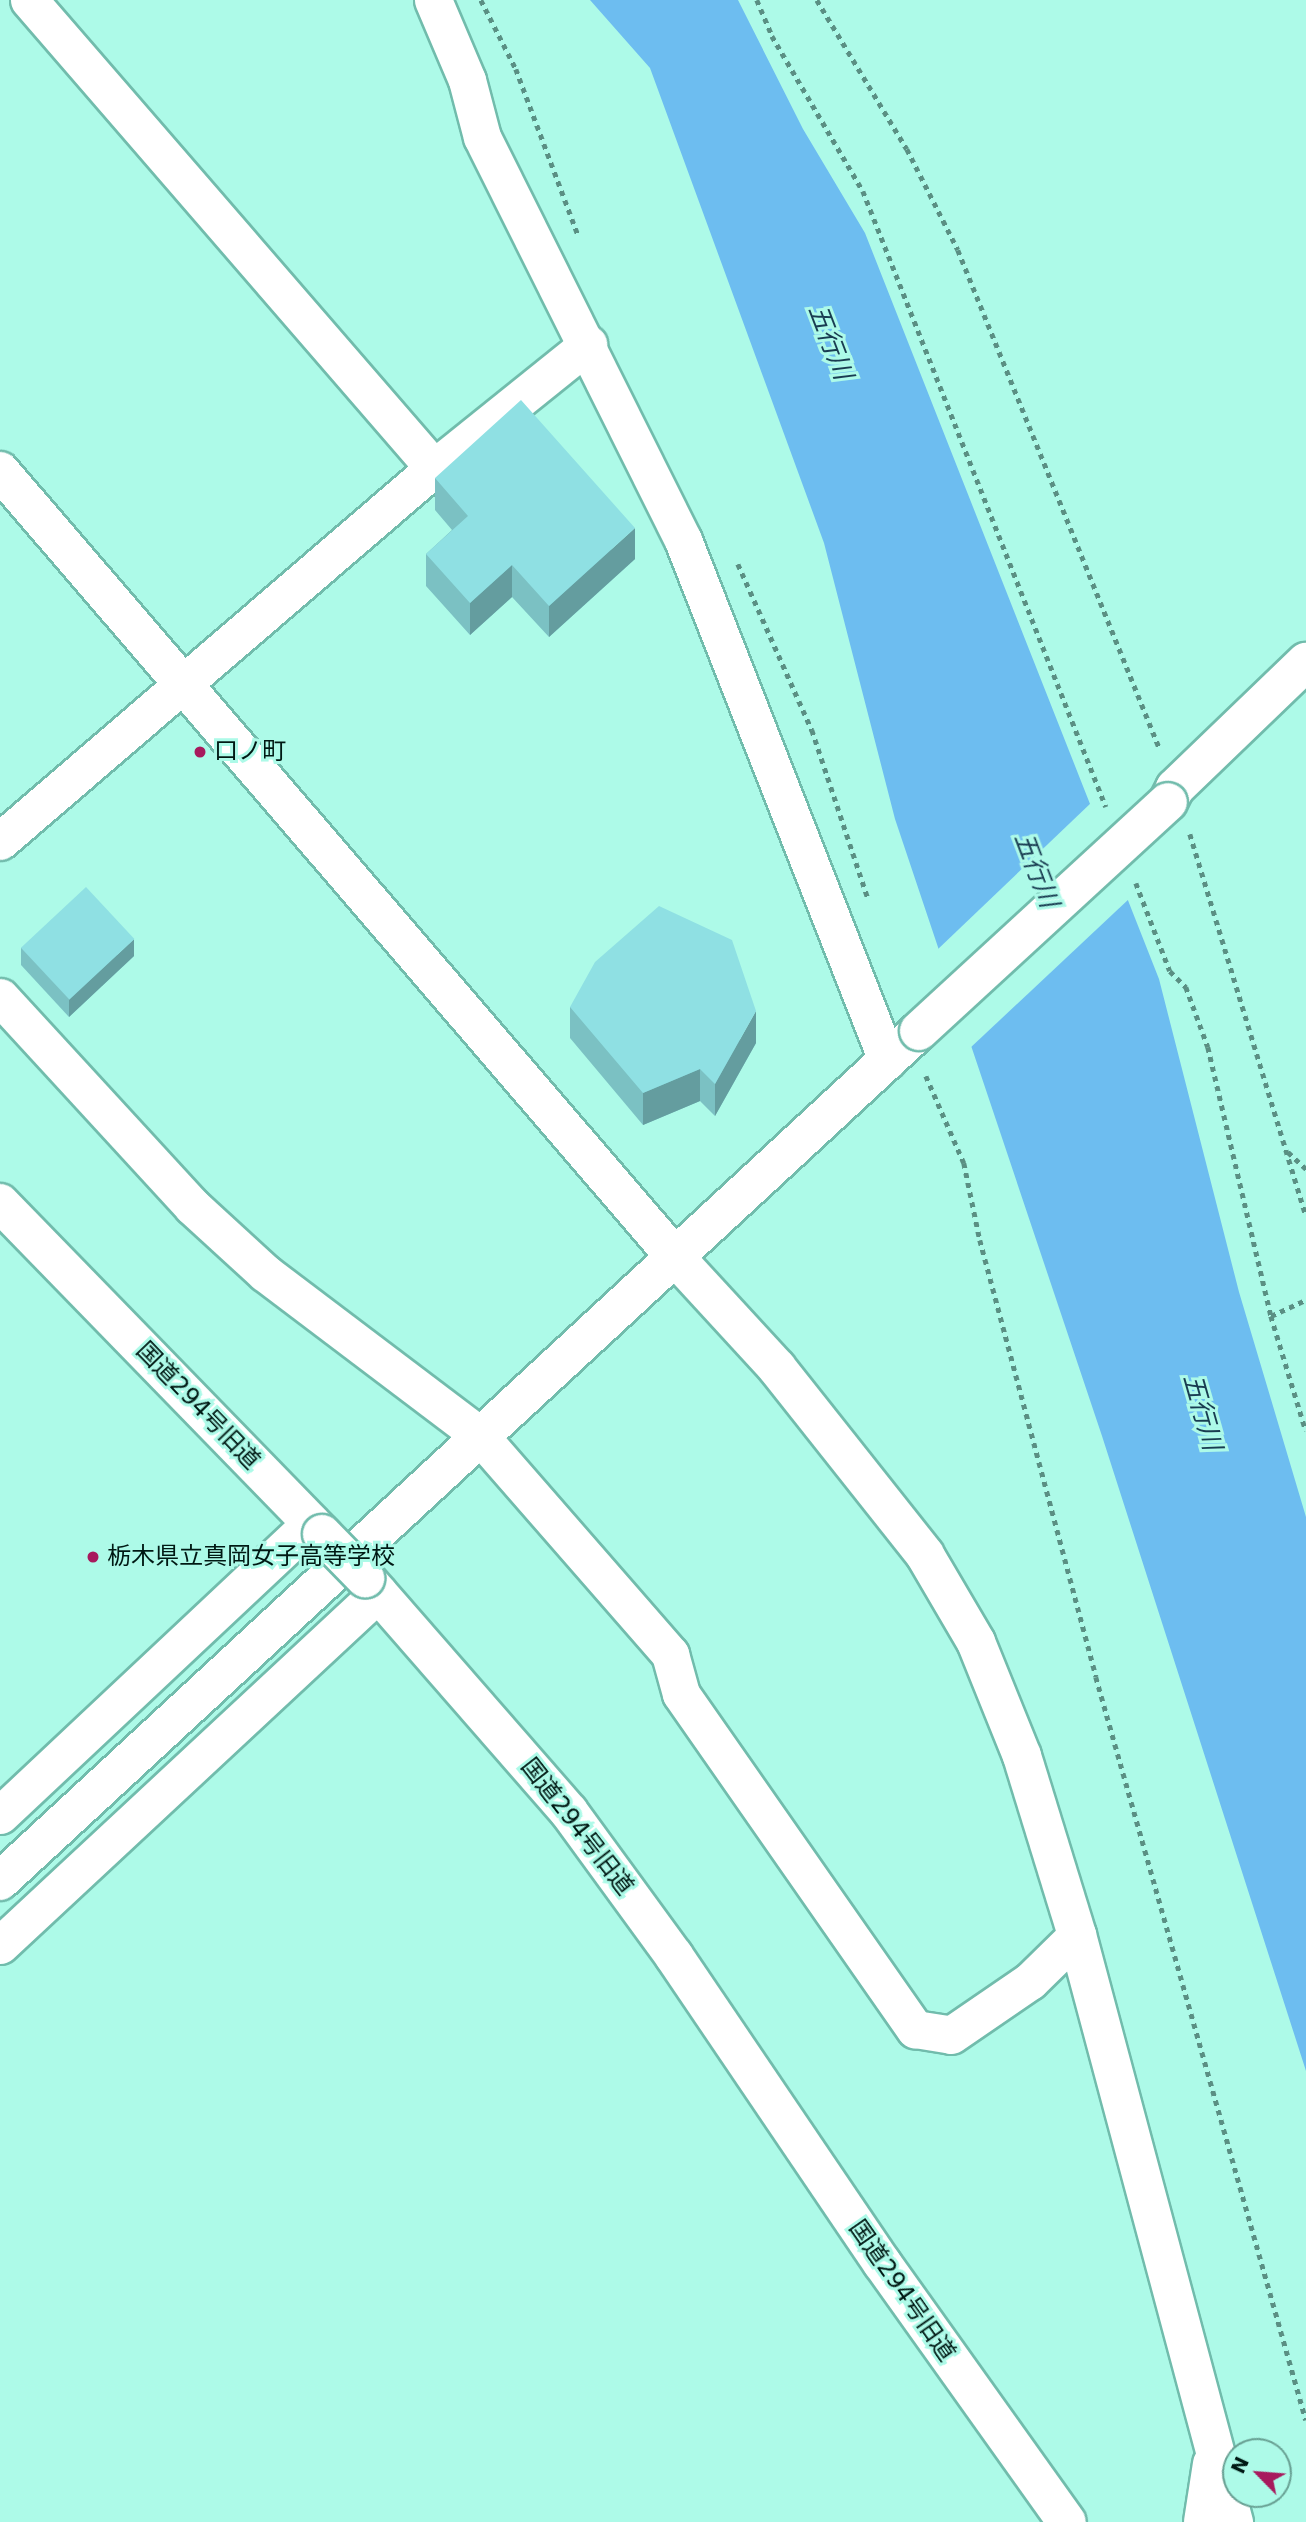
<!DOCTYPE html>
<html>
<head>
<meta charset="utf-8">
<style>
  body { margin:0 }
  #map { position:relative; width:1306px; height:2522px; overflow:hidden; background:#adfae8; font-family:"DejaVu Sans","Noto Sans JP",sans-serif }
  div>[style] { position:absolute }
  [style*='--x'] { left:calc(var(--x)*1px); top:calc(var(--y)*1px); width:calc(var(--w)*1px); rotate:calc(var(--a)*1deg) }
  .water>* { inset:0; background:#6dbdf0 }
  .pier>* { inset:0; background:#adfae8 }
  .path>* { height:4.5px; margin-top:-2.25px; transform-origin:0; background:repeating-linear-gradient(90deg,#5a8f83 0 5px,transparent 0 10px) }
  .roads { filter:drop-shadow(2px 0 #71bcac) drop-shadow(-2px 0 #71bcac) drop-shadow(0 2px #71bcac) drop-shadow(0 -2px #71bcac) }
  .street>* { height:37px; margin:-18.5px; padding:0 18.5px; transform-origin:18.5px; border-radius:18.5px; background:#fff }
  .secondary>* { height:38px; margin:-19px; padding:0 19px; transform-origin:19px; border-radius:19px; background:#fff }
  .bridges { filter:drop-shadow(2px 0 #71bcac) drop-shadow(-2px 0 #71bcac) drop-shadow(0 2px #71bcac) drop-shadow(0 -2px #71bcac) }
  .secondary-bridge>* { height:38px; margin:-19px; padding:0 19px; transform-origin:19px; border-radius:19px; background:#fff }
  .wall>* { inset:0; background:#7bc1c3 }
  .shaded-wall>* { inset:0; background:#649d9f }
  .building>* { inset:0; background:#8fe0e3; transform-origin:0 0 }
  .dots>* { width:19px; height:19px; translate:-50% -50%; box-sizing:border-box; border:4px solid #adfae8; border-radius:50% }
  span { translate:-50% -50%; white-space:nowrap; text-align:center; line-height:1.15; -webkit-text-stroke:6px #adfae8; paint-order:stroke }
  .poi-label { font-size:24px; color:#001914 }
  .left { translate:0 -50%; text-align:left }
  .street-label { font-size:24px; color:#001914 }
  .water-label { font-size:26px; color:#193c51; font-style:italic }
  .north { position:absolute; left:1222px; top:2438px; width:70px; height:70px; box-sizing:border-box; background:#adfae8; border:2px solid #68a093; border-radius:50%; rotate:295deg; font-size:19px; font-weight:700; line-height:28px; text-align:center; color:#001914 }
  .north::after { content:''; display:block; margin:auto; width:24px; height:32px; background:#a71a5d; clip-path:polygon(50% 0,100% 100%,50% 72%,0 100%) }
</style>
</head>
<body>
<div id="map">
  <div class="water">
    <i style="clip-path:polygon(590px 0,738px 0,803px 129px,865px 233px,1159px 979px,1239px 1292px,1306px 1517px,1306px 2071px,1102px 1436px,895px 819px,824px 543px,650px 68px)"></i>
  </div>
  <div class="pier">
    <i style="clip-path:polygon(1092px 802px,1130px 898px,969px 1049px,936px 951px)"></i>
  </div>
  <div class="path">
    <i style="--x:481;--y:0;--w:77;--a:63.1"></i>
    <i style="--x:516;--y:69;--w:177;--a:69.5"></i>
    <i style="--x:757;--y:0;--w:39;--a:67"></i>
    <i style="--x:772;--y:36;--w:180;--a:59.6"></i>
    <i style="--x:863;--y:191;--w:662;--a:68.47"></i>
    <i style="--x:817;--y:0;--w:174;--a:58.9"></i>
    <i style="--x:907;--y:149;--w:113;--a:63.2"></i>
    <i style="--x:958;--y:250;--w:536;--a:67.98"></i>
    <i style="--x:738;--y:564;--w:182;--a:66"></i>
    <i style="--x:812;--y:730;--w:177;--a:71.6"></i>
    <i style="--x:1190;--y:834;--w:398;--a:73.1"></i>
    <i style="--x:1136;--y:883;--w:94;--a:68.9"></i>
    <i style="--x:1170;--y:971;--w:23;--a:45"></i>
    <i style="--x:1186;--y:987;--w:64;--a:69.9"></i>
    <i style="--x:1208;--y:1047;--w:276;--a:76.8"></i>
    <i style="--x:1271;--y:1316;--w:120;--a:73.1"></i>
    <i style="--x:926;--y:1076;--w:95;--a:66.4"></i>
    <i style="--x:964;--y:1163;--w:79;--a:78.3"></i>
    <i style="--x:980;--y:1240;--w:452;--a:75.1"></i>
    <i style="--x:1096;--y:1677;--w:772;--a:74.22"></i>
    <i style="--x:1288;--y:1152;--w:25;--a:43"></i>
    <i style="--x:1271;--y:1316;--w:38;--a:-25"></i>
  </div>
  <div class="roads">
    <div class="street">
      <i style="--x:29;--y:0;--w:619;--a:49.13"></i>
      <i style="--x:433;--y:0;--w:87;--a:67"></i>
      <i style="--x:467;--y:80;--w:59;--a:75.3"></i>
      <i style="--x:482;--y:137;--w:450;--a:63.5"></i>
      <i style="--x:683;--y:540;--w:559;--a:68.58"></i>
      <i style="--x:0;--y:841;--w:572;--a:-40.68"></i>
      <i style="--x:434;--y:468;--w:198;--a:-38.8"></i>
      <i style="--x:0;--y:997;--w:284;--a:47.4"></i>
      <i style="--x:192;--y:1206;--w:99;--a:42.5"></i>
      <i style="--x:265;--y:1273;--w:268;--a:37.1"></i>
      <i style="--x:479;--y:1435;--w:291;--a:48.9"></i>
      <i style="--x:670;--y:1654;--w:41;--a:74.6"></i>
      <i style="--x:681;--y:1694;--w:409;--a:55.1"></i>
      <i style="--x:915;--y:2029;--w:36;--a:9"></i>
      <i style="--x:951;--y:2035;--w:96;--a:-34.4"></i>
      <i style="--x:1030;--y:1981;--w:66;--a:-44.4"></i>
      <i style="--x:0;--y:1815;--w:427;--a:-43.2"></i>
      <i style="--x:0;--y:1945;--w:517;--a:-42.96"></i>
    </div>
    <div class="secondary">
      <i style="--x:0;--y:471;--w:1037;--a:49.34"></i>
      <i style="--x:676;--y:1258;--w:149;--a:47.4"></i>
      <i style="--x:777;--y:1368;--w:238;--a:51.6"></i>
      <i style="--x:925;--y:1555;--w:101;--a:59.6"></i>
      <i style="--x:976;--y:1642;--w:123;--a:68"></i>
      <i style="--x:1022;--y:1756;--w:187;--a:72.9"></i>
      <i style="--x:1077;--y:1935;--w:608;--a:75.03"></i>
      <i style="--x:1168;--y:802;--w:16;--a:-63"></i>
      <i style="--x:1175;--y:788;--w:182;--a:-43.9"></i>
      <i style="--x:0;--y:1203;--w:462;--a:45.8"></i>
      <i style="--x:365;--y:1578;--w:310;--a:48.9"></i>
      <i style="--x:569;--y:1812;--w:178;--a:53.9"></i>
      <i style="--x:674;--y:1956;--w:371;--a:55.9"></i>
      <i style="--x:882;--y:2263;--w:318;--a:54.5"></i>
      <i style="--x:0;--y:1881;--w:1252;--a:-42.77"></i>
      <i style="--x:1203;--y:2522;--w:59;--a:-81.2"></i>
    </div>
  </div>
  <div class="bridges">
    <div class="secondary-bridge">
      <i style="--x:919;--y:1031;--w:338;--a:-42.6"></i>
      <i style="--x:322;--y:1534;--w:62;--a:45.7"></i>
    </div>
  </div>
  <div class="wall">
    <i style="clip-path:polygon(435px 478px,635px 559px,549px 637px,512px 597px,470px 635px,426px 586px,426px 554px,452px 530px,435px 510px)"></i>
    <i style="clip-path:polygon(21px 948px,134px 956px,69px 1017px,21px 965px)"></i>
    <i style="clip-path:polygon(570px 1007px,756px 1043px,715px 1116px,700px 1101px,643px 1125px,570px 1038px)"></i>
  </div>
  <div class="shaded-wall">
    <i style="clip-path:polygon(635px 528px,635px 559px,549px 637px,549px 606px)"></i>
    <i style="clip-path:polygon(512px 565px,512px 597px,470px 635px,470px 603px)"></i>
    <i style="clip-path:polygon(134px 939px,134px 956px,69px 1017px,69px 1000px)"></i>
    <i style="clip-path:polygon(756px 1011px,756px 1043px,715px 1116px,715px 1084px)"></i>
    <i style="clip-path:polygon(700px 1069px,700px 1101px,643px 1125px,643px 1093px)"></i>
  </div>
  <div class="building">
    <i style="clip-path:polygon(521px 400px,635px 528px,549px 606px,512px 565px,470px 603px,426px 554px,468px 516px,435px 478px)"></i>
    <i style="left:86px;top:887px;width:71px;height:89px;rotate:47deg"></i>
    <i style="clip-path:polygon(659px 906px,732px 940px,756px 1011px,715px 1084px,700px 1069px,643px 1093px,570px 1007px,595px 962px)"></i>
  </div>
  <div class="dots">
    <i style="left:200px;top:752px;background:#a71a5d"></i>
    <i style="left:93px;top:1557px;background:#a71a5d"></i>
  </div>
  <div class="poi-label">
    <span class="left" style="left:214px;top:752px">口ノ町</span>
    <span class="left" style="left:107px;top:1557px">栃木県立真岡女子高等学校</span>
  </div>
  <div class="street-label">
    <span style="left:198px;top:1406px;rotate:46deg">国道294号旧道</span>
    <span style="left:577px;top:1827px;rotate:52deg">国道294号旧道</span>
    <span style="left:902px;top:2291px;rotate:55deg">国道294号旧道</span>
  </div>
  <div class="water-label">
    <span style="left:830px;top:342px;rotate:69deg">五行川</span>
    <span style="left:1036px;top:870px;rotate:69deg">五行川</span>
    <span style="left:1202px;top:1412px;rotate:74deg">五行川</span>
  </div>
  <div class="north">N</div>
</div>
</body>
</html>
